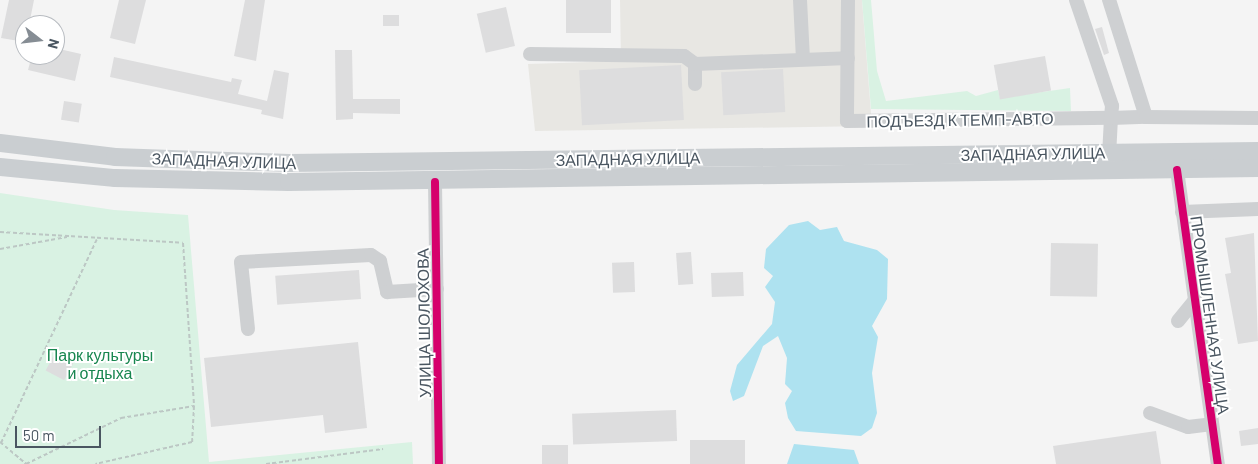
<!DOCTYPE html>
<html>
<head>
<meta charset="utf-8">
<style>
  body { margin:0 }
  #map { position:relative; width:1258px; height:464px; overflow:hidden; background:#f4f4f4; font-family:Barlow,sans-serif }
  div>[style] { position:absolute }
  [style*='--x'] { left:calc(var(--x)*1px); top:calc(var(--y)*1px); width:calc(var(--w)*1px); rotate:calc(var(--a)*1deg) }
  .commercial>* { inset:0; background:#e8e7e3 }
  .green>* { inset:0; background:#d9f2e3 }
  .water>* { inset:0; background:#aee2f0 }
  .building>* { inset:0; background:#ddddde; transform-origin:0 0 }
  .path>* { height:2px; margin-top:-1px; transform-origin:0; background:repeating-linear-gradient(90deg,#bcc7c4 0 4px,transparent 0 6.5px) }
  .minor>* { height:14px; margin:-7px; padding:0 7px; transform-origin:7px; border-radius:7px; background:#ced0d2 }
  .major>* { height:18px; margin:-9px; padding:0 9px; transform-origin:9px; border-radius:9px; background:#caced1 }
  .cycleway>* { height:8px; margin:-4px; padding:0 4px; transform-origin:4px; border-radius:4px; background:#d6006c }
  span { translate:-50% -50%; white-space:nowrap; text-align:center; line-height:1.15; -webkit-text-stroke:4px #fff; paint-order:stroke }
  .street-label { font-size:16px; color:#4a5661 }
  .park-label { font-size:16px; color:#17864f }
  .north { position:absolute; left:15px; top:15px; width:50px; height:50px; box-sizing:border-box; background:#fff; border:1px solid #b7bbc0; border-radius:50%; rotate:106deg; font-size:14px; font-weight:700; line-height:20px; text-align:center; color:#4a5661 }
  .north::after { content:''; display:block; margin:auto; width:18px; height:22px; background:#868d94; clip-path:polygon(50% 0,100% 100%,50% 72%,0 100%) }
  .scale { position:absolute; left:15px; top:426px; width:86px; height:22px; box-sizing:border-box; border:2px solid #4a5661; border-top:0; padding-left:6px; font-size:15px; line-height:18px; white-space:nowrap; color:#4a5661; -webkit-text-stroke:4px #fff; paint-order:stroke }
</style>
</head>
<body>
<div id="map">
  <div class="commercial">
    <i style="clip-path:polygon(620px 0,862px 0,872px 126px,535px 131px,528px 64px,621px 61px)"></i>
  </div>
  <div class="green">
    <i style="clip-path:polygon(862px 0,871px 0,877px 71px,886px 101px,967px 91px,976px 96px,998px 90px,1000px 98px,1070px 88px,1071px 111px,871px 109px)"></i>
    <i style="clip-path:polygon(0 193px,114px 210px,188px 215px,209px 462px,412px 442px,413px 464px,0 464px)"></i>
  </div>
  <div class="water">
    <i style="clip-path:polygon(808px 221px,820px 230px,837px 227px,844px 241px,877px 250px,888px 259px,887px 299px,872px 326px,878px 337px,872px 373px,877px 413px,872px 428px,861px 436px,796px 431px,788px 418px,785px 403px,792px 391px,785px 384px,787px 358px,778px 336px,763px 346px,744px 396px,733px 401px,730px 391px,737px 365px,772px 324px,775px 302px,765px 287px,773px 276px,764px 268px,766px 249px,789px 225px)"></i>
    <i style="clip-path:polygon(794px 444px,854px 450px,859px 464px,787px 464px)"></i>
  </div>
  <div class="building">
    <i style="clip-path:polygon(9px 0,34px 0,29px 25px,25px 25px,25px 42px,1px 38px)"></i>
    <i style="clip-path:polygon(119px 0,146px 0,135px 44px,110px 38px)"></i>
    <i style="clip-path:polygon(245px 0,265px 0,256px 61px,234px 56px)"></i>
    <i style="left:566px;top:0;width:45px;height:33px"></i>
    <i style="left:506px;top:7px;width:40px;height:30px;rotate:77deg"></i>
    <i style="left:383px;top:15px;width:16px;height:11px"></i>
    <i style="clip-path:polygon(1102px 27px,1109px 53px,1104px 55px,1095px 29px)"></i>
    <i style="clip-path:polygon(55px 48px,81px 54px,75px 81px,28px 70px,32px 55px,55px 55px)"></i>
    <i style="clip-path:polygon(335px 50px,352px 50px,353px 99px,400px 99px,400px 114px,353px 113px,353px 119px,336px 120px)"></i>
    <i style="left:1045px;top:56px;width:35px;height:52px;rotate:80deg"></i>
    <i style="clip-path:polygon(114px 57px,231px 82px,232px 78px,242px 80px,238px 94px,267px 101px,274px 70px,289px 73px,283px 119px,261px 114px,262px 110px,110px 77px)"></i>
    <i style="left:681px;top:65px;width:55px;height:102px;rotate:87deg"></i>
    <i style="left:783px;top:69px;width:43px;height:62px;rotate:87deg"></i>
    <i style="left:64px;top:101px;width:18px;height:19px;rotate:9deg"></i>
    <i style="clip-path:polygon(1254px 233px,1258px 341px,1238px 344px,1225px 274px,1231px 273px,1225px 238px)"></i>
    <i style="left:1051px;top:243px;width:47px;height:53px;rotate:1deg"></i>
    <i style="left:691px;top:252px;width:32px;height:15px;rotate:86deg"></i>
    <i style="left:634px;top:262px;width:30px;height:22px;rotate:88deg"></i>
    <i style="left:359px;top:270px;width:29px;height:84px;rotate:86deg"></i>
    <i style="left:743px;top:272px;width:24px;height:32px;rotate:88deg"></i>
    <i style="clip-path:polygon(358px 342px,367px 428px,325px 433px,323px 415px,211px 427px,204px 358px)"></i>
    <i style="left:56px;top:351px;width:21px;height:22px;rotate:28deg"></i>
    <i style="left:676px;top:410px;width:31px;height:104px;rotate:88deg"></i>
    <i style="clip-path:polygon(1258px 428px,1258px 444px,1241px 446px,1239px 431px)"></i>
    <i style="clip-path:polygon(1156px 431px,1161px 464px,1056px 464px,1053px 446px)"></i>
    <i style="left:745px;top:440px;width:24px;height:55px;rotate:90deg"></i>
    <i style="left:542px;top:445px;width:26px;height:19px"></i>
  </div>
  <div class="path">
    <i style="--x:0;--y:232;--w:183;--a:3.4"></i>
    <i style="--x:183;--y:243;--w:163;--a:86.1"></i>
    <i style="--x:194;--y:406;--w:36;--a:93"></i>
    <i style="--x:192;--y:442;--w:99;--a:167.2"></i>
    <i style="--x:0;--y:249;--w:68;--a:-10.2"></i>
    <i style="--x:0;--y:442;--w:34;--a:40"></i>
    <i style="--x:1;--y:443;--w:225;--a:-64.8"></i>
    <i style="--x:26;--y:464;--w:106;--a:-25.8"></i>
    <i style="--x:121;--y:418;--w:74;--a:-9.3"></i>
    <i style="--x:266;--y:464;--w:118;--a:-7.3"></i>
  </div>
  <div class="minor">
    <i style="--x:800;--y:0;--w:59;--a:87.1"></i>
    <i style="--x:848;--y:0;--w:121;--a:90.5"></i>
    <i style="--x:847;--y:121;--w:264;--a:-0.7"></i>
    <i style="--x:1111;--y:118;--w:35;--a:93"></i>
    <i style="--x:1076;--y:0;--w:112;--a:71.2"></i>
    <i style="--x:1112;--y:106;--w:12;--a:95"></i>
    <i style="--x:1111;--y:118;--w:35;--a:-2"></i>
    <i style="--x:1146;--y:117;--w:123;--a:-107.5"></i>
    <i style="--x:530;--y:54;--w:154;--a:0.7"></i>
    <i style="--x:684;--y:56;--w:14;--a:36"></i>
    <i style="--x:695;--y:84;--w:20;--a:-90"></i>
    <i style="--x:695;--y:64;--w:153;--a:-2.2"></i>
    <i style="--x:1146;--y:117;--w:112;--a:0.5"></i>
    <i style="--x:1177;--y:170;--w:297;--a:82.1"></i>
    <i style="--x:435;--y:182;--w:282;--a:89.2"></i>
    <i style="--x:1182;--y:212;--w:76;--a:-2.3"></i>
    <i style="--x:1178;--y:321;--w:26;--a:-51"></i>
    <i style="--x:248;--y:329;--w:67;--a:-96"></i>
    <i style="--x:241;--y:262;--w:130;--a:-3.1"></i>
    <i style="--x:371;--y:255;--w:11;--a:34"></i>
    <i style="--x:380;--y:261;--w:32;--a:77"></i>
    <i style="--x:387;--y:292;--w:50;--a:-3.4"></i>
    <i style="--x:1150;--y:413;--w:40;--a:20.2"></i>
    <i style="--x:1188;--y:427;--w:24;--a:-7"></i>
  </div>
  <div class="major">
    <i style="--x:0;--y:143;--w:116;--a:6.9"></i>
    <i style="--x:115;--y:157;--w:174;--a:2"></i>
    <i style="--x:289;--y:163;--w:969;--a:-0.71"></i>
    <i style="--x:0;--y:167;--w:116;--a:5.5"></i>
    <i style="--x:115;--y:178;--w:174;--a:1.3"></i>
    <i style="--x:289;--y:182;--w:969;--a:-0.83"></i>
  </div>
  <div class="cycleway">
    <i style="--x:1177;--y:170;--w:297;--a:82.1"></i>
    <i style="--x:435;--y:182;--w:282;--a:89.2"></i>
  </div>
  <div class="street-label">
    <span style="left:960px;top:120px;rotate:-1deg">ПОДЪЕЗД К ТЕМП-АВТО</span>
    <span style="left:1033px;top:154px;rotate:-1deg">ЗАПАДНАЯ УЛИЦА</span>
    <span style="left:628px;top:159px;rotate:-1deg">ЗАПАДНАЯ УЛИЦА</span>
    <span style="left:224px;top:161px;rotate:2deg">ЗАПАДНАЯ УЛИЦА</span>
    <span style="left:1210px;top:315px;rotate:82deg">ПРОМЫШЛЕННАЯ УЛИЦА</span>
    <span style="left:424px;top:323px;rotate:-91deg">УЛИЦА ШОЛОХОВА</span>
  </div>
  <div class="park-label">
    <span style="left:100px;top:364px">Парк культуры<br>и отдыха</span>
  </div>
  <div class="north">N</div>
  <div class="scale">50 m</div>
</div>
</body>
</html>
